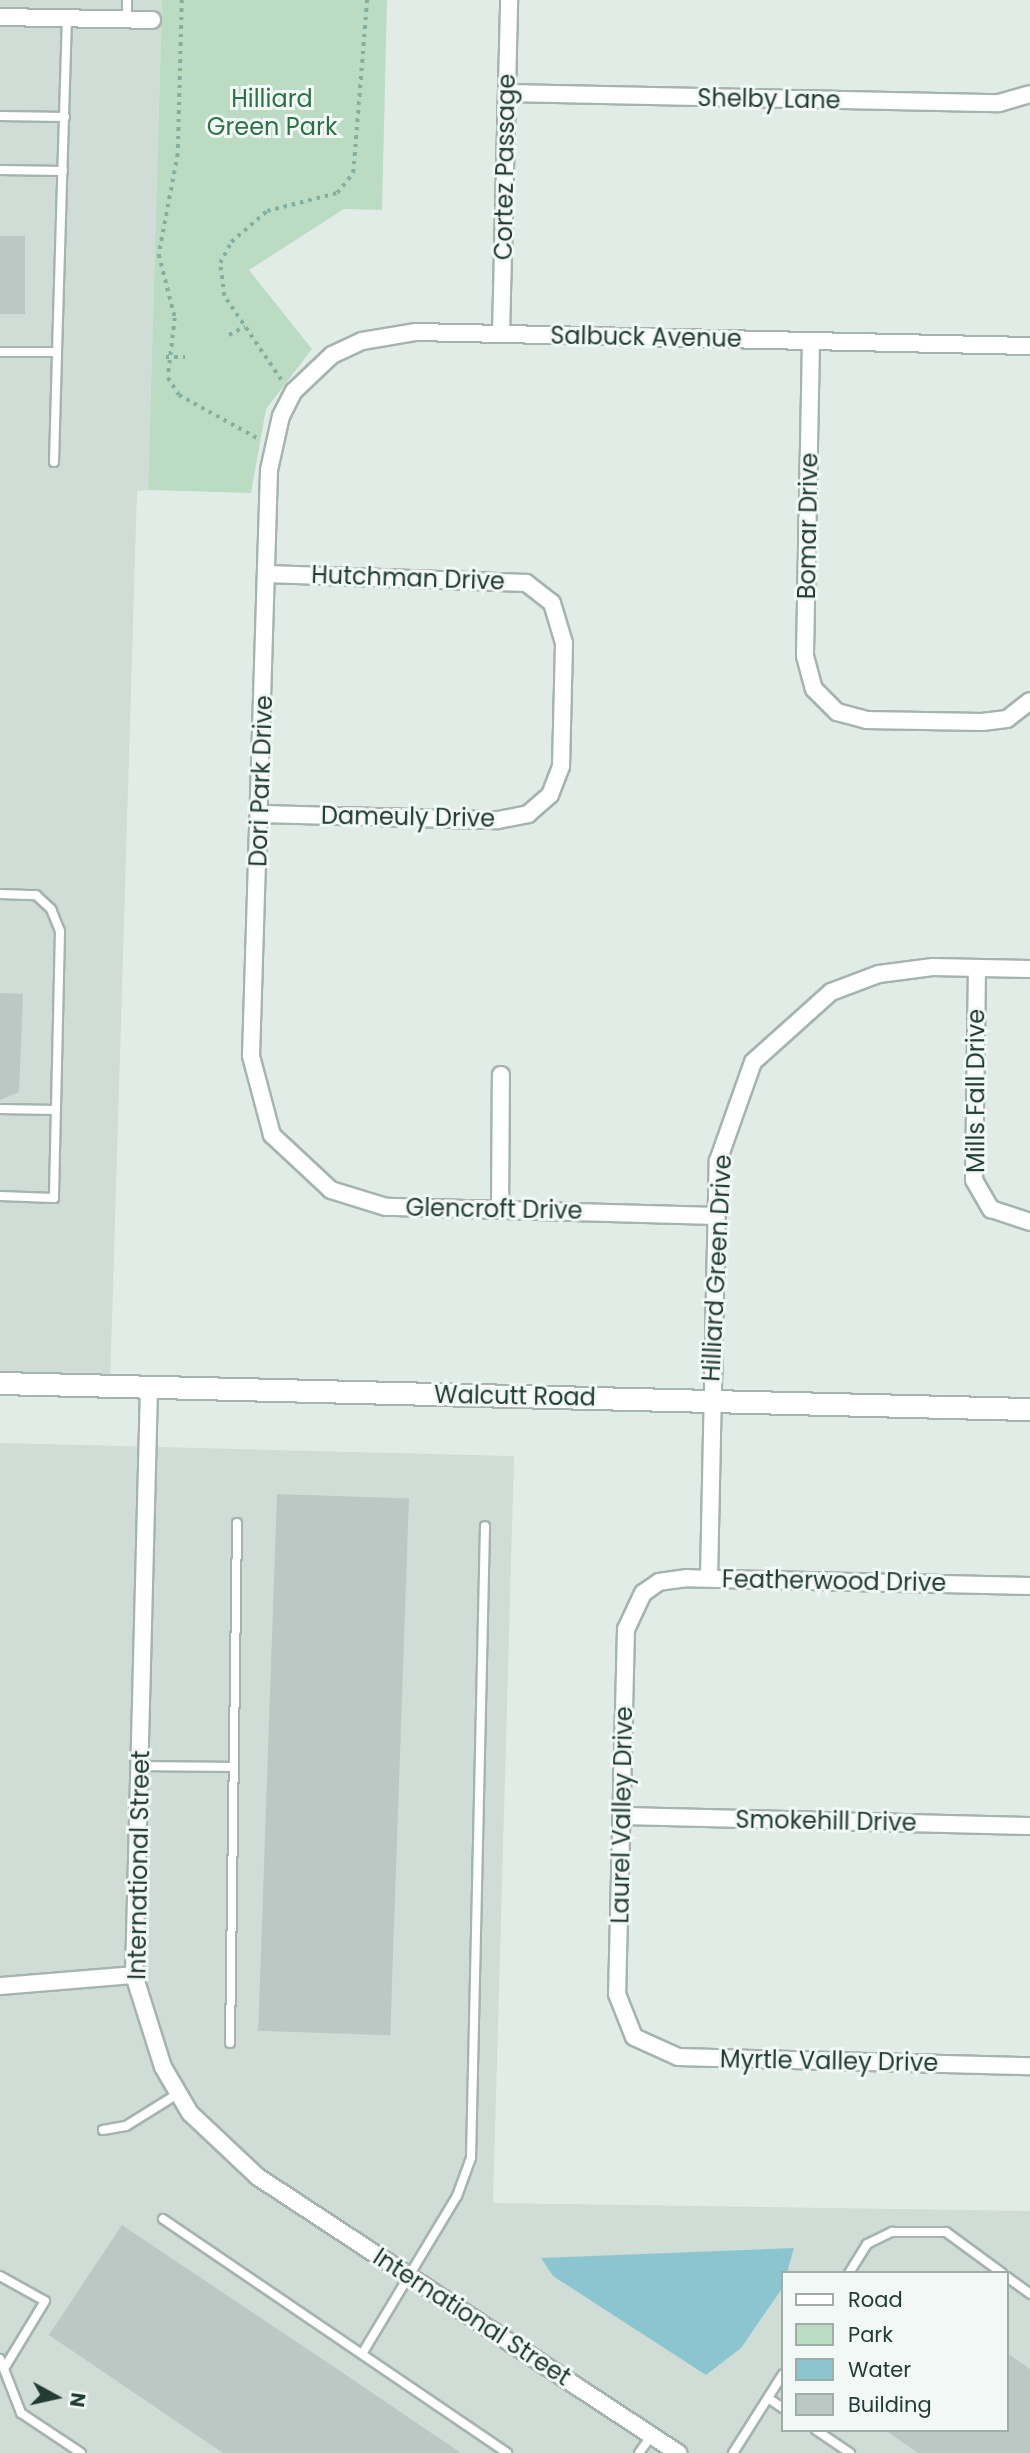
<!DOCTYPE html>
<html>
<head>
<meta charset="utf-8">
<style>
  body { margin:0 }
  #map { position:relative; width:1030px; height:2453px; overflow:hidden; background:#e2ece7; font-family:Poppins,sans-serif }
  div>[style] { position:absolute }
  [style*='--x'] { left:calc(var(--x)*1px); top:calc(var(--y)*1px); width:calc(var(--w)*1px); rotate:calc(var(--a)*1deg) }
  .built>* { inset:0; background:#d0dcd6 }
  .green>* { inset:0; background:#bbdcc3 }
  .water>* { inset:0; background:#8bc6d0 }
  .building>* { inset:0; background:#bac9c3; transform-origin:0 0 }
  .path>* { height:3.5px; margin-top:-1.75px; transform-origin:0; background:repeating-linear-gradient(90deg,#83afa0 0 3.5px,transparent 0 8.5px) }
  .roads { filter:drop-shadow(2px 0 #a5b4ae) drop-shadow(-2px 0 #a5b4ae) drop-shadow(0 2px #a5b4ae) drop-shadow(0 -2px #a5b4ae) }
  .lane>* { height:8px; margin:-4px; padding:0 4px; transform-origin:4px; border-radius:4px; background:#fff }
  .street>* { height:16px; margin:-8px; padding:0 8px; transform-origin:8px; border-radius:8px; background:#fff }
  .secondary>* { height:21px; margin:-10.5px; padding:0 10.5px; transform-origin:10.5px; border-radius:10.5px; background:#fff }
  span { translate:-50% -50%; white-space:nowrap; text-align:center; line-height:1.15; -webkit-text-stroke:6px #f2f8f5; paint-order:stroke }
  .park-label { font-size:24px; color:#2d7247 }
  .street-label { font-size:24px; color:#223c35 }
  .legend { position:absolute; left:781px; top:2271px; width:228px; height:161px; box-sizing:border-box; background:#f2f8f5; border:2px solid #9fada8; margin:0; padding:9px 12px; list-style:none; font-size:21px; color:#223c35 }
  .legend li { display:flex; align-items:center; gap:14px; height:35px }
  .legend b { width:35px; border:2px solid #9fada8 }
  .north { position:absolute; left:21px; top:2362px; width:70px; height:70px; -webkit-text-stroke:5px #f2f8f5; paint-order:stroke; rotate:98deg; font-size:19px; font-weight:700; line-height:28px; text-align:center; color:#223c35 }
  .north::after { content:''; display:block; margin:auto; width:24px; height:32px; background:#223c35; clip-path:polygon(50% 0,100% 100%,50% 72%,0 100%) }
</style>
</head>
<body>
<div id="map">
  <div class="built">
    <i style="clip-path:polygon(0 0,162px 0,148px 490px,137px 491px,110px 1386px,0 1383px)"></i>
    <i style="clip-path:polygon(evenodd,0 1443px,514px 1456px,493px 2203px,1030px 2211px,1030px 2453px,0 2453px,0 1443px,783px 2273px,1007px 2273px,1007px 2430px,783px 2430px,783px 2273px)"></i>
  </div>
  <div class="green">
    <i style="clip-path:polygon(162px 0,387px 0,382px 210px,344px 209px,249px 270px,312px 349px,266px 409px,251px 493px,148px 490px)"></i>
  </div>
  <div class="water">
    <i style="clip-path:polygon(794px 2248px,783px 2287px,741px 2348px,706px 2375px,553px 2276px,541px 2258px)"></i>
  </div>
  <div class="building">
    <i style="left:0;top:236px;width:25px;height:78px"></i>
    <i style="clip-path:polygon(0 993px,23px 994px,19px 1092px,0 1100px)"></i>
    <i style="left:277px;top:1494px;width:132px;height:537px;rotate:2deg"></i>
    <i style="clip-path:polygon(122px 2225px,340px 2371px,461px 2453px,223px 2453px,49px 2335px)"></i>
    <i style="clip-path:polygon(1007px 2353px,1030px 2369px,1030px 2453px,918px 2453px,885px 2430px,1007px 2430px)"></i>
  </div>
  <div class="path">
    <i style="--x:182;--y:0;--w:154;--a:91.5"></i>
    <i style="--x:178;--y:154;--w:103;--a:100.7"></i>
    <i style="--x:159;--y:255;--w:65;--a:75.7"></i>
    <i style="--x:175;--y:318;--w:60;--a:96.7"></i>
    <i style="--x:168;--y:378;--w:20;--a:57"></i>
    <i style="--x:179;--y:395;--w:89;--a:28.9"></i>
    <i style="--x:229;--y:335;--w:18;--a:-29"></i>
    <i style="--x:166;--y:357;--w:19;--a:0"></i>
    <i style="--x:281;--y:380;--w:102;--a:-124.2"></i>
    <i style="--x:224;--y:296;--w:33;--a:-97"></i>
    <i style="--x:220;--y:263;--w:24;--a:-62"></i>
    <i style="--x:231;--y:242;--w:48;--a:-40.7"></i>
    <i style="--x:267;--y:211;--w:72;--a:-14.4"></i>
    <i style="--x:337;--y:193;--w:26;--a:-51"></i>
    <i style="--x:353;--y:173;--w:174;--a:-85.4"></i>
  </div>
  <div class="roads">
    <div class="lane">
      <i style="--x:127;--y:20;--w:20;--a:-90"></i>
      <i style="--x:0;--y:116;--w:65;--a:0.9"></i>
      <i style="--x:0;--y:170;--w:63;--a:0.9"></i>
      <i style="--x:0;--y:352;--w:57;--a:0"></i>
      <i style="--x:57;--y:352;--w:334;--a:-88.3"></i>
      <i style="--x:54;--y:462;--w:110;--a:-88.4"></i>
      <i style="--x:0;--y:894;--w:36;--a:2"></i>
      <i style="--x:36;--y:895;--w:21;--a:43"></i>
      <i style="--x:51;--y:909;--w:24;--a:68"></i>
      <i style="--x:60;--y:931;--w:267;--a:91.3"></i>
      <i style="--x:54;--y:1198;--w:54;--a:-177.9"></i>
      <i style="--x:0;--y:1109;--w:56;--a:1"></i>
      <i style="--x:140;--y:1766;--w:94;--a:0.6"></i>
      <i style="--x:230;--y:2043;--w:520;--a:-89.23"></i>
      <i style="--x:103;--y:2130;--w:23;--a:-10"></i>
      <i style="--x:126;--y:2126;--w:62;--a:-31.9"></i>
      <i style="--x:163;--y:2219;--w:416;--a:34.2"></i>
      <i style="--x:849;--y:2273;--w:34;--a:-58"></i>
      <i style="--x:867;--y:2244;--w:28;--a:-26"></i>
      <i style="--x:892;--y:2232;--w:54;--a:0"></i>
      <i style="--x:946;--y:2232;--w:69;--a:36.2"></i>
      <i style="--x:0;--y:2276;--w:51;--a:29.1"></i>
      <i style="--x:45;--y:2301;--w:77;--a:121.2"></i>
      <i style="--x:1007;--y:2277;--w:29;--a:36"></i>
      <i style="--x:362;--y:2354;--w:184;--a:-59"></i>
      <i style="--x:457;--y:2196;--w:40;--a:-69.8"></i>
      <i style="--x:471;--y:2158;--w:632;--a:-88.73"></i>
      <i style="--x:0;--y:2359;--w:58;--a:68.7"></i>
      <i style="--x:21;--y:2413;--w:72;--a:33.7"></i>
      <i style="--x:768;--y:2398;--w:18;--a:34"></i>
      <i style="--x:816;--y:2430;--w:41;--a:34.1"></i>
      <i style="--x:639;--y:2453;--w:22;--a:-54"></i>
      <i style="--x:733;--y:2453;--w:93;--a:-57.7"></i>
    </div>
    <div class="street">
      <i style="--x:0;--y:17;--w:152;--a:1.1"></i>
      <i style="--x:507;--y:93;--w:492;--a:1.2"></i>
      <i style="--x:999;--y:103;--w:32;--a:-16"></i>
      <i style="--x:501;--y:334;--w:334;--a:-88.6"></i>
      <i style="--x:811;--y:341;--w:315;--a:91.1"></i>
      <i style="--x:805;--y:656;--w:34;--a:75"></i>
      <i style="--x:814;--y:689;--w:33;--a:45"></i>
      <i style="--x:837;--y:712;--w:30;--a:15"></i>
      <i style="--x:866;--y:720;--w:116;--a:1"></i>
      <i style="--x:982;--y:722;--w:25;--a:-7"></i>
      <i style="--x:1007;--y:719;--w:29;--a:-38"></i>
      <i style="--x:261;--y:814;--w:237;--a:1.5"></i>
      <i style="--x:498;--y:820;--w:31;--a:-11"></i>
      <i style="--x:528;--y:814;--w:29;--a:-41"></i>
      <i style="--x:550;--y:795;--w:30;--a:-69"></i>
      <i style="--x:561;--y:767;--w:124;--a:-88.6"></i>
      <i style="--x:564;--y:643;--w:42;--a:-106.7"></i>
      <i style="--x:552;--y:603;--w:33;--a:-142"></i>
      <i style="--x:526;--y:583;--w:259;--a:-178"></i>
      <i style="--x:977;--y:968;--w:212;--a:90.8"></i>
      <i style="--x:974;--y:1180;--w:34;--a:60"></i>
      <i style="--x:991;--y:1209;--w:41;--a:18.4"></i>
      <i style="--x:500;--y:1209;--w:134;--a:-89.6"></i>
      <i style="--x:716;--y:1216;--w:330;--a:-178.4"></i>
      <i style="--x:386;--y:1207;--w:58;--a:-162.8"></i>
      <i style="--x:331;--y:1190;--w:81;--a:-137"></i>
      <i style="--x:272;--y:1135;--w:82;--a:-104.9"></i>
      <i style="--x:251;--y:1056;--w:586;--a:-88.24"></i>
      <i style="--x:269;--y:470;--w:55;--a:-77.5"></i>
      <i style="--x:281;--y:416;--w:28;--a:-63"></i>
      <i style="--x:294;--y:391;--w:52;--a:-43.5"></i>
      <i style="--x:332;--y:355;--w:33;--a:-25"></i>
      <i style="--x:362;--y:341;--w:55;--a:-9.5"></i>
      <i style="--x:416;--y:332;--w:614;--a:1.31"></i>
      <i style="--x:149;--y:1388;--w:587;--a:91.46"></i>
      <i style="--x:134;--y:1975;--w:96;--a:72.5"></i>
      <i style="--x:163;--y:2067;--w:53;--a:59.6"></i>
      <i style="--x:190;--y:2113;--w:93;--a:43.3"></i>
      <i style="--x:258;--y:2177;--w:503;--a:33.31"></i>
      <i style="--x:709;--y:1578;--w:417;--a:-88.8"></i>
      <i style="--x:718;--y:1161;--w:105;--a:-70.5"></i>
      <i style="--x:753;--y:1062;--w:105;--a:-41.9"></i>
      <i style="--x:831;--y:992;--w:51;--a:-20.6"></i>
      <i style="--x:879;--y:974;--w:54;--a:-7.4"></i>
      <i style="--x:933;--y:967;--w:97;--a:1.2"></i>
      <i style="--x:1030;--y:1586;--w:343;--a:-178.7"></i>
      <i style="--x:687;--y:1578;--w:28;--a:172"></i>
      <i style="--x:659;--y:1582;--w:19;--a:145"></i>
      <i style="--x:643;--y:1593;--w:40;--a:115"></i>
      <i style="--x:626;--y:1629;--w:365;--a:91.4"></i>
      <i style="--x:617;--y:1994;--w:46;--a:68.4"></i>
      <i style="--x:634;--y:2037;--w:48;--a:24.4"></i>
      <i style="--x:678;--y:2057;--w:352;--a:1.5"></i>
      <i style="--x:622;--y:1816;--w:408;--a:1.4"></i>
      <i style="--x:0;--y:1986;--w:134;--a:-4.7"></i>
    </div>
    <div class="secondary">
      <i style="--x:0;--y:1383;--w:1030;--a:1.45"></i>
    </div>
  </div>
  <div class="park-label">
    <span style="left:272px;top:113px">Hilliard<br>Green Park</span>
  </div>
  <div class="street-label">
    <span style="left:769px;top:99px;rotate:1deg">Shelby Lane</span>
    <span style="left:505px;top:167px;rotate:-89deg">Cortez Passage</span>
    <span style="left:646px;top:337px;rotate:1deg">Salbuck Avenue</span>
    <span style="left:808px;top:526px;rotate:-89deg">Bomar Drive</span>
    <span style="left:408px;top:578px;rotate:2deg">Hutchman Drive</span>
    <span style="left:261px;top:781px;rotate:-88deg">Dori Park Drive</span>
    <span style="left:408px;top:817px;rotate:1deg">Dameuly Drive</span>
    <span style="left:976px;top:1091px;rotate:-90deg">Mills Fall Drive</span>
    <span style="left:494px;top:1209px;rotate:1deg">Glencroft Drive</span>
    <span style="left:717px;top:1268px;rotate:-87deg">Hilliard Green Drive</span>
    <span style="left:515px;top:1396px;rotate:1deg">Walcutt Road</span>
    <span style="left:834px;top:1581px;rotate:1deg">Featherwood Drive</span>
    <span style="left:622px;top:1815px;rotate:-89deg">Laurel Valley Drive</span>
    <span style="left:826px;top:1821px;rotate:1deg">Smokehill Drive</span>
    <span style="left:139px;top:1865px;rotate:-89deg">International Street</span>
    <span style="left:829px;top:2061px;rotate:1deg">Myrtle Valley Drive</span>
    <span style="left:472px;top:2317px;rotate:33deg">International Street</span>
  </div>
  <ul class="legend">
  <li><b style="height:9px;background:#fff"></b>Road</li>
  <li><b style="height:19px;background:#bbdcc3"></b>Park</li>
  <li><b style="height:19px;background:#8bc6d0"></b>Water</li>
  <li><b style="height:19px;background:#bac9c3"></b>Building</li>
  </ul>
  <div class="north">N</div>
</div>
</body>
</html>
